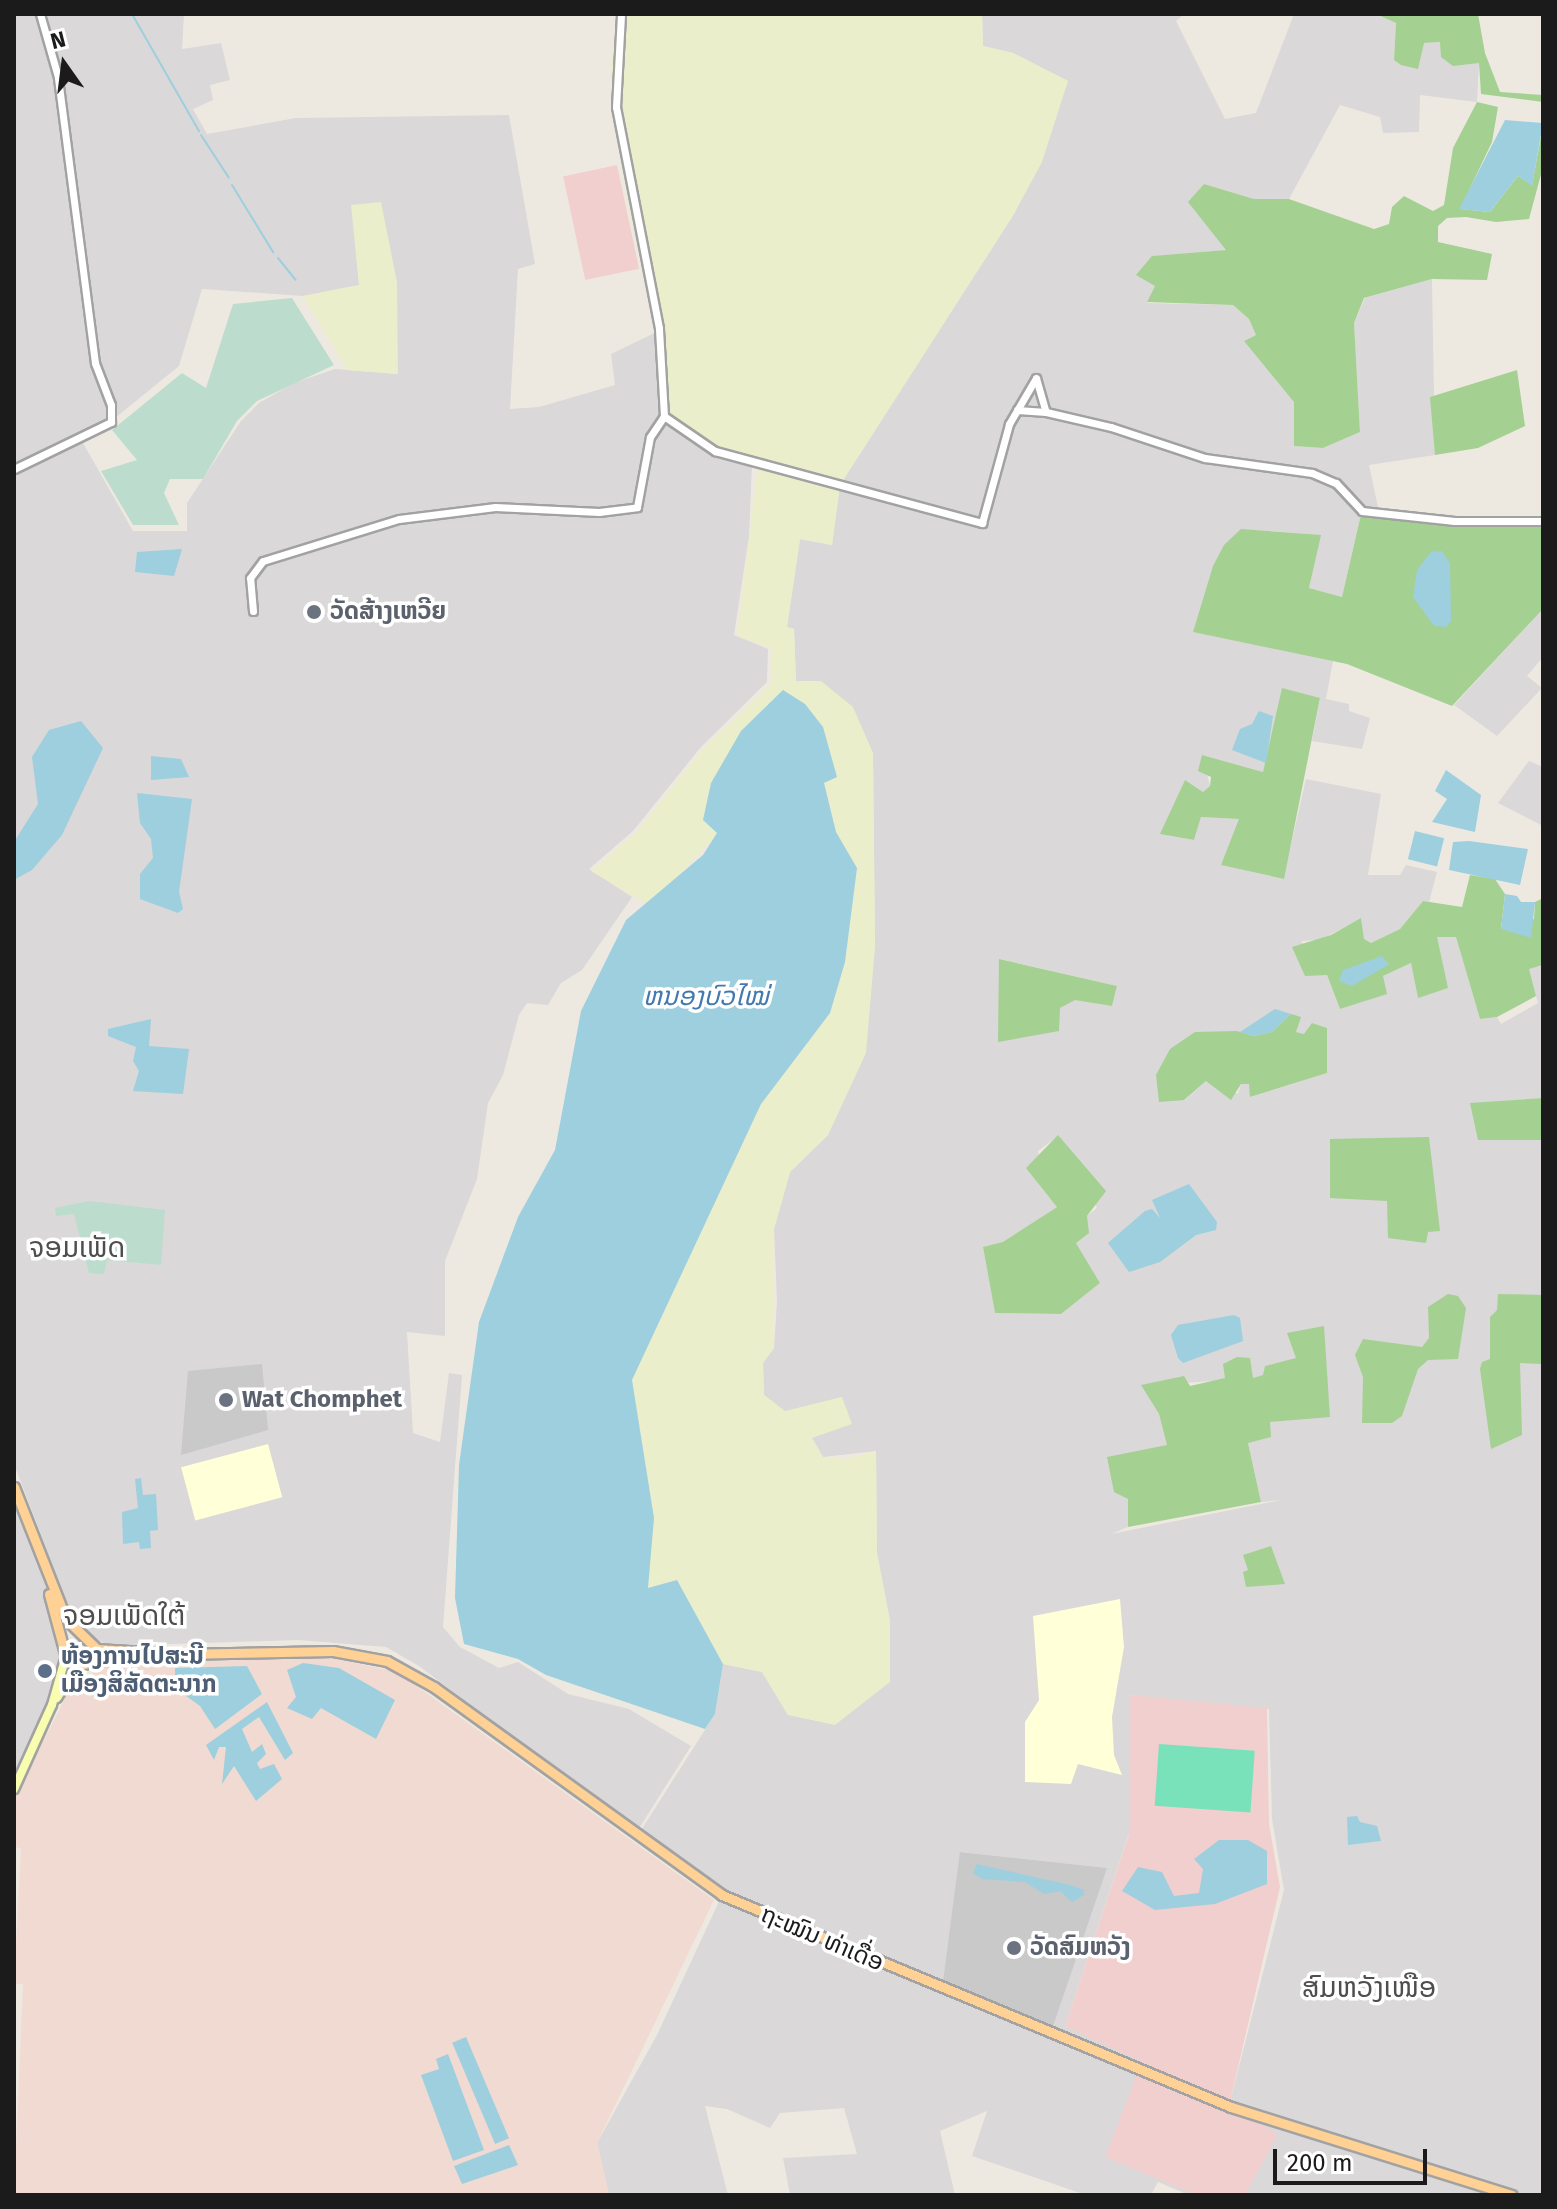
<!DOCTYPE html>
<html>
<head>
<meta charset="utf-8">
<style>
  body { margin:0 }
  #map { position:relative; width:1557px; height:2209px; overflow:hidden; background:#eee9e0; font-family:"Fira Sans","Noto Sans Lao",sans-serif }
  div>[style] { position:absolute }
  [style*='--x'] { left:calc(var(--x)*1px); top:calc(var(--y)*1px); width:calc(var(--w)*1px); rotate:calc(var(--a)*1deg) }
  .residential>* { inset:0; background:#dad8d8 }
  .commercial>* { inset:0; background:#f0cfce; transform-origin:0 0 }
  .education>* { inset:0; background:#ffffd8; transform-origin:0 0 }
  .religious>* { inset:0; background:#c9c9c9 }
  .military>* { inset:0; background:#f1dad2 }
  .farmland>* { inset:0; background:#ebeeca }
  .forest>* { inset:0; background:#a4d092 }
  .wetland>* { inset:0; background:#bcddce }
  .pitch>* { inset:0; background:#79e2ba; transform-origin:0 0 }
  .water>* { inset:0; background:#9dcfde; transform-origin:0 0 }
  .stream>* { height:2px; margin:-1px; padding:0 1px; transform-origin:1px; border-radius:1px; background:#9dcfde }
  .roads { filter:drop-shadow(2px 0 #a2a2a2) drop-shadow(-2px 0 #a2a2a2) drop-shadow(0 2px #a2a2a2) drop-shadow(0 -2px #a2a2a2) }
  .tertiary>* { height:7px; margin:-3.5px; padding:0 3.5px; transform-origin:3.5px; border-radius:3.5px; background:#fff }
  .secondary>* { height:8px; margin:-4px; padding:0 4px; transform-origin:4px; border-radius:4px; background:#f8fdaf }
  .primary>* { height:9px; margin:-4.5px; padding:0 4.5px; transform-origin:4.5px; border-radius:4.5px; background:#ffd194 }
  .dots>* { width:22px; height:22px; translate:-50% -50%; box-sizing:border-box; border:4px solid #fff; border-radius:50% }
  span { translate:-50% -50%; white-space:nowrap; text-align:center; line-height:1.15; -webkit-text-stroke:7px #fff; paint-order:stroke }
  .worship-label { font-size:24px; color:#5b616d; font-weight:700 }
  .left { translate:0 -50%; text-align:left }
  .service-label { font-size:24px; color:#4e5e75; font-weight:700 }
  .street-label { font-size:24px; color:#1b1b1b }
  .water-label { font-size:26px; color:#4479af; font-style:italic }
  .quarter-label { font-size:28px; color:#4e4e4e }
  .frame { position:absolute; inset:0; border:16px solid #1b1b1b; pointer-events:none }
  .north { position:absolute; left:24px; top:24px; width:80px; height:80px; -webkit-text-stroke:6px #fff; paint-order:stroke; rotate:346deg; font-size:22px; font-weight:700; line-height:32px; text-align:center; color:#1b1b1b }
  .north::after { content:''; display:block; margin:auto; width:28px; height:36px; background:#1b1b1b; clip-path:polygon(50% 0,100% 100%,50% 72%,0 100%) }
  .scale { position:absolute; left:1273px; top:2149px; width:154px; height:36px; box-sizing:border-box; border:4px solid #1b1b1b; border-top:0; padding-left:10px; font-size:24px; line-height:28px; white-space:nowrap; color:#1b1b1b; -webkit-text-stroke:6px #fff; paint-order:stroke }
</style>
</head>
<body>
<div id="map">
  <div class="residential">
    <i style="clip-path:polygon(14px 14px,34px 14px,54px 80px,92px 363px,108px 406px,108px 421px,79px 436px,133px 531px,187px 531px,187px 503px,241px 421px,259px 403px,294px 383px,335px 369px,397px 374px,352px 205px,359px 285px,303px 296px,202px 289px,179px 366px,115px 418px,115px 403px,97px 361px,61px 75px,47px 14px,184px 14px,182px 49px,221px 43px,230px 80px,210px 85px,213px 100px,193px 109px,207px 134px,296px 118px,509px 115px,535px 264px,518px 269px,510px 409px,539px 407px,615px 385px,611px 354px,667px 327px,755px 395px,749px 536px,734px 635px,768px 649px,767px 682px,701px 747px,633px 831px,589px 869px,632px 897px,582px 970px,561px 983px,548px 1005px,527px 1003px,519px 1015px,503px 1075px,488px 1103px,477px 1179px,445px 1261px,445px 1336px,407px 1332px,413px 1433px,440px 1442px,449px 1373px,462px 1375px,443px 1627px,460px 1647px,499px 1668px,518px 1662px,568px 1694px,629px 1709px,691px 1746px,638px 1830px,419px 1666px,386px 1647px,298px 1640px,114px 1646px,95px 1640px,80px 1631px,66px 1600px,14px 1464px)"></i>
    <i style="clip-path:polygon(evenodd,982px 14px,1184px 14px,1176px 21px,1225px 119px,1256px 113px,1294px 14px,1376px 14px,1396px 23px,1394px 59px,1424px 43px,1441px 42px,1441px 57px,1479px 63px,1477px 102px,1420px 95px,1419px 132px,1383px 133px,1380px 117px,1340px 105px,1289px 199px,1254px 199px,1204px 184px,1189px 202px,1227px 250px,1153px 256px,1155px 286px,1147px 303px,1233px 305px,1249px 319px,1256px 335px,1244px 341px,1295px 402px,1294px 446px,1323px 448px,1360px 432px,1354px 323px,1365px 298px,1432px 279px,1435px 455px,1369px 465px,1379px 512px,1362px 510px,1342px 597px,1309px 588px,1320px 535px,1257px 530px,1194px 632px,1333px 661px,1326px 699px,1349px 704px,1349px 711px,1370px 718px,1362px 749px,1312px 741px,1320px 699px,1272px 736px,1263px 772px,1202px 755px,1210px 786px,1203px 792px,1185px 780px,1161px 834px,1194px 840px,1201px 817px,1240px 819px,1222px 865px,1283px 879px,1306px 779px,1381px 794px,1368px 875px,1400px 875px,1406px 865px,1437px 872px,1429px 902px,1423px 901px,1400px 929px,1371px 943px,1364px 939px,1361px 919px,1319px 940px,1301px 941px,1327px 975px,1340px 1009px,1370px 999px,1383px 976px,1411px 963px,1418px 997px,1437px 936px,1456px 937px,1480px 1019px,1497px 1017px,1501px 1024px,1538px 1003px,1528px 968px,1543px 966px,1543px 1098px,1470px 1104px,1521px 1140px,1543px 1140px,1543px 2195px,1189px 2195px,1158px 2182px,1151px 2195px,1086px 2195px,972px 2156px,987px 2111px,940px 2131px,955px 2195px,790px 2195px,783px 2158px,857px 2154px,844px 2108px,780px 2113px,770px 2128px,727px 2109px,705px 2106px,728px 2195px,609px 2195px,597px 2143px,657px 2035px,722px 1895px,638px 1835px,715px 1714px,723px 1664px,762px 1672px,788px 1715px,890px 1621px,877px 1553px,876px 1451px,823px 1457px,812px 1438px,842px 1397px,785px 1412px,764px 1395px,763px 1363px,774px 1348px,777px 1302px,774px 1229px,790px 1172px,828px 1135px,875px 947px,873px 753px,796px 681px,794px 629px,787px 627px,800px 539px,832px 545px,840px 485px,1014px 214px,1068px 81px,1013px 53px,983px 46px,982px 14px,1000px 959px,1117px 986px,1112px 1006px,1075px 999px,1060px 1008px,1000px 959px,982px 14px,1295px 1025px,1296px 1032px,1304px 1034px,1327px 1028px,1327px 1073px,1251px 1097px,1250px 1084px,1241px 1084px,1238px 1094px,1206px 1081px,1185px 1100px,1177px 1097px,1295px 1025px,982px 14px,1058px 1136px,1097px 1208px,1087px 1216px,1076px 1243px,1100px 1283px,1061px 1314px,995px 1313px,983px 1247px,1003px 1243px,1058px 1206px,1047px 1193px,1038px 1151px,1058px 1136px,982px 14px,1296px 1359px,1330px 1416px,1269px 1422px,1248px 1443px,1261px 1502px,1281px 1500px,1111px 1534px,1128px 1527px,1128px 1499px,1168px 1446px,1159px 1414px,1142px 1386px,1253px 1378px,1264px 1375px,1265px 1366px,1296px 1359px,982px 14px,1129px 1695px,1269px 1709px,1272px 1819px,1284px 1890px,1229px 2106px,1139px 2070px,1143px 2061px,1065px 2026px,1129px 1833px,1129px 1695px,982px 14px,961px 1852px,1107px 1868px,943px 1981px,961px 1852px)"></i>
    <i style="clip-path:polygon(1543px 609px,1543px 657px,1527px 676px,1542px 688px,1497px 736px,1454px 705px)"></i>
    <i style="clip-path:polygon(1529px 761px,1543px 767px,1543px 826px,1498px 803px)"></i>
    <i style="clip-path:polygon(14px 1506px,49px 1595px,68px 1664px,54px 1707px,14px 1785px)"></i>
  </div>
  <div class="commercial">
    <i style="left:617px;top:165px;width:106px;height:55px;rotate:78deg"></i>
    <i style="clip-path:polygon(1129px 1695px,1267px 1708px,1269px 1824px,1280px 1887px,1229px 2106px,1278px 2134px,1245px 2195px,1197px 2195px,1105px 2157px,1142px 2062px,1065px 2026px,1129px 1834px)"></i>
  </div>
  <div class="education">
    <i style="left:268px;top:1444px;width:55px;height:90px;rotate:75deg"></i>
    <i style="clip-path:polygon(1120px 1599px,1124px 1647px,1112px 1717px,1114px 1755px,1122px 1775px,1078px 1764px,1071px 1784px,1025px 1782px,1025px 1722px,1039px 1700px,1033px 1616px)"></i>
  </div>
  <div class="religious">
    <i style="clip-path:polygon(262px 1364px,268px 1430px,181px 1455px,188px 1371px)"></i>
    <i style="clip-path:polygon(960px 1852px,1107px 1868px,1052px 2029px,943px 1981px)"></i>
  </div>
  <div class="military">
    <i style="clip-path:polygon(321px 1656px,397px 1672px,714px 1900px,597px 2143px,609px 2195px,14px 2195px,23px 1984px,14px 1984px,21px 1849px,14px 1846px,14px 1799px,78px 1673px,84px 1688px,96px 1683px,91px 1668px,102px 1666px)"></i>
  </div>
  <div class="farmland">
    <i style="clip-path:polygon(619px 14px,982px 14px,983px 46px,1013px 53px,1068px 81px,1042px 162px,1014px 214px,840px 485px,832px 545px,800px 539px,787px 627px,794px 629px,796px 681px,821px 681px,853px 707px,873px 753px,875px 947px,866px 1053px,828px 1135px,790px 1172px,774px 1229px,774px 1348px,763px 1363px,764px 1395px,785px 1411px,842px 1397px,852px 1424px,812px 1438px,823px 1457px,845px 1459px,876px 1451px,877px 1553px,890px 1621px,890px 1682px,835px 1725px,788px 1715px,762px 1672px,723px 1664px,677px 1580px,648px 1588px,645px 1570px,654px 1518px,632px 1380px,761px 1104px,830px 1013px,845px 962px,857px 868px,836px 832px,824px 782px,823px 727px,649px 905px,591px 871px,636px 833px,703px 749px,771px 684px,771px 648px,737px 636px,758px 465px,715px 449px,665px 417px,658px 328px,631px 220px,612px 110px,612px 54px)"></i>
    <i style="clip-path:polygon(381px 202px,397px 282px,398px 374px,347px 370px,303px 296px,359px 285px,351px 205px)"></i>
  </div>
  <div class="forest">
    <i style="clip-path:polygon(1376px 14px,1478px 14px,1485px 53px,1500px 92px,1543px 95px,1543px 102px,1481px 94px,1479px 63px,1453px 66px,1441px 57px,1440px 42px,1424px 43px,1418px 69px,1401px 65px,1394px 60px,1396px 23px)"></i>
    <i style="clip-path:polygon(1477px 102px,1498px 107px,1492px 142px,1460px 209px,1490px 212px,1518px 176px,1532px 185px,1543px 126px,1543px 167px,1529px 219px,1496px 222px,1466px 217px,1447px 218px,1438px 226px,1438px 242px,1492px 254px,1487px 280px,1432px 279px,1364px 298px,1354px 323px,1360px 432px,1323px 448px,1294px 446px,1294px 402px,1244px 341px,1256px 335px,1249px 319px,1233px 305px,1147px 302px,1155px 286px,1136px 275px,1152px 256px,1226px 250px,1188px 202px,1204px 184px,1254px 199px,1289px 199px,1374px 229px,1389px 224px,1392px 207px,1404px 196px,1433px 211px,1444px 205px,1453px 148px)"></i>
    <i style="clip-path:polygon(1517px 370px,1525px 426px,1478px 448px,1435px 455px,1430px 397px)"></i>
    <i style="clip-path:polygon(1362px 510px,1455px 520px,1541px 521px,1543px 609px,1452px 706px,1347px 664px,1193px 632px,1213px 566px,1224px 545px,1241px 529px,1321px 535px,1309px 588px,1342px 597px)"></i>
    <i style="clip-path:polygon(1282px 688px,1320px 698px,1284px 879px,1221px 865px,1239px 819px,1201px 817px,1194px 840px,1160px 834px,1185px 780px,1203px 792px,1210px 786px,1211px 777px,1198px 771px,1202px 755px,1263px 772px)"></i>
    <i style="clip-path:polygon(1470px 875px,1495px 879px,1505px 894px,1501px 929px,1534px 919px,1535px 902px,1543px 898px,1543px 965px,1529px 969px,1536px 996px,1497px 1017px,1480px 1019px,1456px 937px,1437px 937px,1448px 988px,1418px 998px,1411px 963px,1383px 976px,1387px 994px,1340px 1009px,1327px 975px,1305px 976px,1292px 947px,1331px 935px,1361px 918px,1364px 939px,1371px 943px,1400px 929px,1423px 901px,1462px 907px)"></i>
    <i style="clip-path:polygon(999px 959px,1117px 986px,1112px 1006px,1075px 1000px,1060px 1008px,1059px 1031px,998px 1042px)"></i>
    <i style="clip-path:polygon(1291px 1014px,1301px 1017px,1296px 1032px,1304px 1034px,1312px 1023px,1327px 1028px,1327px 1073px,1250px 1097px,1249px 1084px,1241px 1084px,1231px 1100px,1206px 1081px,1184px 1100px,1159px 1102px,1156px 1075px,1170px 1049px,1195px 1032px,1237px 1031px,1253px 1036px,1272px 1032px)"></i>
    <i style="clip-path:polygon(1543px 1098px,1543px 1140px,1478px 1140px,1470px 1103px)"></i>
    <i style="clip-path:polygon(1058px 1135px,1106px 1191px,1087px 1216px,1089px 1233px,1076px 1243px,1100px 1283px,1061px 1314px,995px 1313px,983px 1247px,1003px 1242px,1057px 1207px,1026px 1168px)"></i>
    <i style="clip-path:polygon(1429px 1137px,1440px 1231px,1428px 1232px,1426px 1243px,1388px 1238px,1387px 1201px,1330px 1198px,1330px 1139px)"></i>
    <i style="clip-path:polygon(1448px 1294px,1458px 1296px,1466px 1308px,1458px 1359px,1428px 1360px,1418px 1369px,1402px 1416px,1392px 1423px,1362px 1423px,1363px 1377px,1355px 1355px,1363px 1339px,1422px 1347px,1429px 1338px,1428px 1307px)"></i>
    <i style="clip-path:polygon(1498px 1294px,1543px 1295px,1543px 1364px,1520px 1363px,1522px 1435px,1491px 1449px,1480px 1369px,1482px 1362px,1490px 1359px,1490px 1317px,1497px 1310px)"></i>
    <i style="clip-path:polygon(1324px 1326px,1330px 1417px,1270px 1422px,1271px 1437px,1248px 1443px,1261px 1502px,1128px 1527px,1128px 1499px,1114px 1492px,1107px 1457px,1167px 1445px,1159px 1414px,1141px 1385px,1184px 1376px,1190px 1386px,1225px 1378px,1223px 1364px,1237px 1357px,1250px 1358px,1253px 1378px,1263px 1375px,1265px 1366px,1296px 1358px,1287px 1333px)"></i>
    <i style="clip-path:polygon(1271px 1546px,1285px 1584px,1246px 1587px,1243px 1572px,1248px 1570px,1243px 1555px)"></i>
  </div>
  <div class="wetland">
    <i style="clip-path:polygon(292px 298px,334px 365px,257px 401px,237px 421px,203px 479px,170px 479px,164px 493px,179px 525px,133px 525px,101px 471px,137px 460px,112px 430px,182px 373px,206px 388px,233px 304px)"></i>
    <i style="clip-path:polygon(89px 1201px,165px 1210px,161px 1265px,107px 1260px,104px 1274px,89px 1273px,74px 1214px,56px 1216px,55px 1208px)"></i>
  </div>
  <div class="pitch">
    <i style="left:1159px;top:1744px;width:96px;height:62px;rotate:4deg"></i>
  </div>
  <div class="water">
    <i style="clip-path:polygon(1505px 120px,1543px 123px,1532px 186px,1518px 176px,1490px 212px,1459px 209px)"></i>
    <i style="clip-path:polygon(182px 549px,174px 576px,135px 572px,137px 552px)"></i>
    <i style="clip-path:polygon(1442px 551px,1450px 563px,1451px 621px,1446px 627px,1434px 626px,1413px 597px,1417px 570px,1431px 552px)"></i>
    <i style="clip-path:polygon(783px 690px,805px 704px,823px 727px,837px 777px,824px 783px,836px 832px,857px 868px,845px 962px,830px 1013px,761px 1104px,632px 1380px,654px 1518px,648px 1588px,677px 1580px,723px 1664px,715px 1714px,705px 1729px,546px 1675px,518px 1659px,464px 1644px,455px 1598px,459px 1465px,479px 1322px,518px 1217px,555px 1150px,581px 1011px,626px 920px,703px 855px,717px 833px,703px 820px,711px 783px,741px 731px)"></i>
    <i style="clip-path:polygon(1259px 711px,1273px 716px,1266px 763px,1232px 750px,1240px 729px,1252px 724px)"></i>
    <i style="clip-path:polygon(81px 721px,103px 748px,62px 835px,32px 870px,14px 880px,14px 842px,38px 804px,32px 757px,49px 730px)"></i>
    <i style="clip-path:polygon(151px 756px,181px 759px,189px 777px,151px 780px)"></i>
    <i style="clip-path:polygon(1446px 770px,1481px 795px,1475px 832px,1432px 822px,1447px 799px,1435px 791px)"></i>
    <i style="clip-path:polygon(137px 793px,192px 799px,179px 892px,183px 909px,178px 913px,140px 899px,140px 874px,153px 858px,151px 839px,140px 823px)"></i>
    <i style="left:1415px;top:831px;width:30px;height:29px;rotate:14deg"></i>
    <i style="clip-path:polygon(1469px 841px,1528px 849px,1520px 885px,1449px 870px,1453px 842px)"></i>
    <i style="clip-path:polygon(1505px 894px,1517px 896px,1521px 902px,1535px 902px,1531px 938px,1501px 929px)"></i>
    <i style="clip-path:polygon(1382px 956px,1389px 964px,1381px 969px,1352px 986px,1339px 981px,1343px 970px)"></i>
    <i style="clip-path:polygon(1275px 1009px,1291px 1014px,1272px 1032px,1253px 1036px,1240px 1032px)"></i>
    <i style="clip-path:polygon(151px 1019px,149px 1046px,189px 1049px,183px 1094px,133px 1091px,139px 1071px,133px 1061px,136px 1047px,108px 1036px,108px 1029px)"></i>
    <i style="clip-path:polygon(1189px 1184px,1217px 1222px,1216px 1230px,1196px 1235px,1160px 1262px,1129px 1272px,1108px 1243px,1145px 1211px,1152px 1209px,1160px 1218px,1152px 1200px)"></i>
    <i style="clip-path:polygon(1234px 1315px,1240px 1318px,1243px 1341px,1183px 1363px,1178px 1358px,1171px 1335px,1178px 1325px)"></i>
    <i style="clip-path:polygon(141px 1478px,143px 1495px,156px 1494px,158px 1530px,150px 1531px,151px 1548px,140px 1549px,139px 1542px,123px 1544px,122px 1512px,138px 1508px,135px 1479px)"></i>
    <i style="clip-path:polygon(303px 1663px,339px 1668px,395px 1700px,376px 1739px,321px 1708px,312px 1719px,287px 1708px,296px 1697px,287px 1670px)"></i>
    <i style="clip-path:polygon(247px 1666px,262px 1694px,215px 1729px,200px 1706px,175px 1688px,175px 1668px)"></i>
    <i style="clip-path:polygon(267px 1702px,293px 1753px,285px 1760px,259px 1717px,242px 1729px,252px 1752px,262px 1744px,266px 1754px,257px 1763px,260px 1769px,274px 1764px,282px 1779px,256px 1801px,234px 1766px,222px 1784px,226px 1747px,219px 1747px,214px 1760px,206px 1745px)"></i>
    <i style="clip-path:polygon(1357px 1816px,1360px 1822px,1377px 1826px,1381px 1841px,1348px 1845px,1347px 1817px)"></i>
    <i style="clip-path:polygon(1219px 1840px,1248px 1840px,1267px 1851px,1267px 1884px,1215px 1904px,1155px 1910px,1122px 1891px,1138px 1867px,1162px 1872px,1174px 1896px,1199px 1893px,1203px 1869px,1194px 1859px)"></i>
    <i style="clip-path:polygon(977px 1864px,1070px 1885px,1084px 1890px,1084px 1895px,1072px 1902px,1060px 1891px,1044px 1894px,1025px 1882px,982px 1879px,973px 1873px)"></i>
    <i style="left:466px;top:2037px;width:110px;height:15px;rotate:67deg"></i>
    <i style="clip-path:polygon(448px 2054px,484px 2150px,453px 2161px,421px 2075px,439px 2069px,436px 2059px)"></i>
    <i style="clip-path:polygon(509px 2145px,518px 2165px,462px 2184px,454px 2166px)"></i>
  </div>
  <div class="stream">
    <i style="--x:132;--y:14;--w:135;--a:60.2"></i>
    <i style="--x:201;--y:135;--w:51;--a:56.9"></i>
    <i style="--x:232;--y:185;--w:79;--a:58.5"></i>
    <i style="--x:278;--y:258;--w:28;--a:51"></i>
  </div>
  <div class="roads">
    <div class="tertiary">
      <i style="--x:1036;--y:378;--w:35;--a:74"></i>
      <i style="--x:1017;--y:410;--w:29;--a:4"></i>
      <i style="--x:1046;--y:412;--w:67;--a:13"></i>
      <i style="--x:1111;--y:427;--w:99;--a:18.3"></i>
      <i style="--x:1205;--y:458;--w:108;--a:8"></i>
      <i style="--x:1312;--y:473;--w:26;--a:23"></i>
      <i style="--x:1336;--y:483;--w:38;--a:47"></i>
      <i style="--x:1362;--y:511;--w:93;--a:6.2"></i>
      <i style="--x:1454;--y:521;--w:89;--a:0"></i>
      <i style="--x:664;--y:416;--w:62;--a:34.5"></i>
      <i style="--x:715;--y:451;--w:277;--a:15.1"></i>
      <i style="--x:982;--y:523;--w:103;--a:-74.7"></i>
      <i style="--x:1009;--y:424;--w:53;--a:-59.6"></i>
      <i style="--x:14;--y:469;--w:108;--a:-25.9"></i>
      <i style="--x:111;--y:422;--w:17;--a:-90"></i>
      <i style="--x:111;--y:405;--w:45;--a:-110.9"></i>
      <i style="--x:95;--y:363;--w:288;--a:-97.4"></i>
      <i style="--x:58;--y:77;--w:66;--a:-105.9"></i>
      <i style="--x:253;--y:611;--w:33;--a:-95"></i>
      <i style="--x:250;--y:578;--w:21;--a:-53"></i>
      <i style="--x:263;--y:561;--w:142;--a:-17.2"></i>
      <i style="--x:399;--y:519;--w:97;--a:-7.1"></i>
      <i style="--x:495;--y:507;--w:104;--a:2.8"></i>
      <i style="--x:599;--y:512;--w:38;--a:-7"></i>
      <i style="--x:637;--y:507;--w:71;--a:-79.5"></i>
      <i style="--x:650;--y:437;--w:25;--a:-56"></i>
      <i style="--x:664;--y:416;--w:88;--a:-93.3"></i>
      <i style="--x:659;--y:328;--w:225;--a:-101"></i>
      <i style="--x:616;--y:107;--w:93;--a:-86.9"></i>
    </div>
    <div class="secondary">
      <i style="--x:57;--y:1698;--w:39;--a:-58"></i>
      <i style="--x:14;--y:1789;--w:92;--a:-65.7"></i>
      <i style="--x:52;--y:1705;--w:48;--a:-74.2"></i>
    </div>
    <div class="primary">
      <i style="--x:14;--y:1487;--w:142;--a:68.5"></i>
      <i style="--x:66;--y:1619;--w:43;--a:44.1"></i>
      <i style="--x:97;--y:1649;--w:82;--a:3.5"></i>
      <i style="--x:179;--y:1654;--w:154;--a:-1.1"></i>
      <i style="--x:333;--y:1651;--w:55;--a:10.5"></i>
      <i style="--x:387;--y:1661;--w:54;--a:29"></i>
      <i style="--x:434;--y:1687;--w:355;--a:35.8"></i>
      <i style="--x:722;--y:1895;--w:551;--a:22.61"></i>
      <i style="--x:1231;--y:2107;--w:294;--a:17.4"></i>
      <i style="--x:49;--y:1594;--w:69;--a:75"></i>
      <i style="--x:67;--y:1661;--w:11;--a:22"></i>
      <i style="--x:77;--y:1665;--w:43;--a:-9.5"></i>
    </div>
  </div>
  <div class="dots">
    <i style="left:314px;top:612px;background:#6b7280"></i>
    <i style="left:226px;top:1400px;background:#6b7280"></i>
    <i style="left:45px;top:1671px;background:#5c6f8a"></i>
    <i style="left:1014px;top:1948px;background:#6b7280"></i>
  </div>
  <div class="worship-label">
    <span class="left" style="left:330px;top:612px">ວັດສ້າງເຫວີຍ</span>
    <span class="left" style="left:242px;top:1400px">Wat Chomphet</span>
    <span class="left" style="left:1030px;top:1948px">ວັດສົມຫວັງ</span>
  </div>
  <div class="service-label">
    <span class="left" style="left:61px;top:1671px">ຫ້ອງການໄປສະນີ<br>ເມືອງສິສັດຕະນາກ</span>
  </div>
  <div class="street-label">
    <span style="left:822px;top:1939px;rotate:23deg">ຖະໝົນ ທ່າເດື່ອ</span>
  </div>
  <div class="water-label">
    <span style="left:706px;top:997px">ຫນອງບົວໄໝ່</span>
  </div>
  <div class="quarter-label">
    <span style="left:77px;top:1248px">ຈອມເພັດ</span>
    <span style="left:124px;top:1616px">ຈອມເພັດໃຕ້</span>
    <span style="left:1369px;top:1988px">ສົມຫວັງເໜືອ</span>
  </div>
  <div class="frame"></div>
  <div class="north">N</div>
  <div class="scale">200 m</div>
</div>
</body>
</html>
